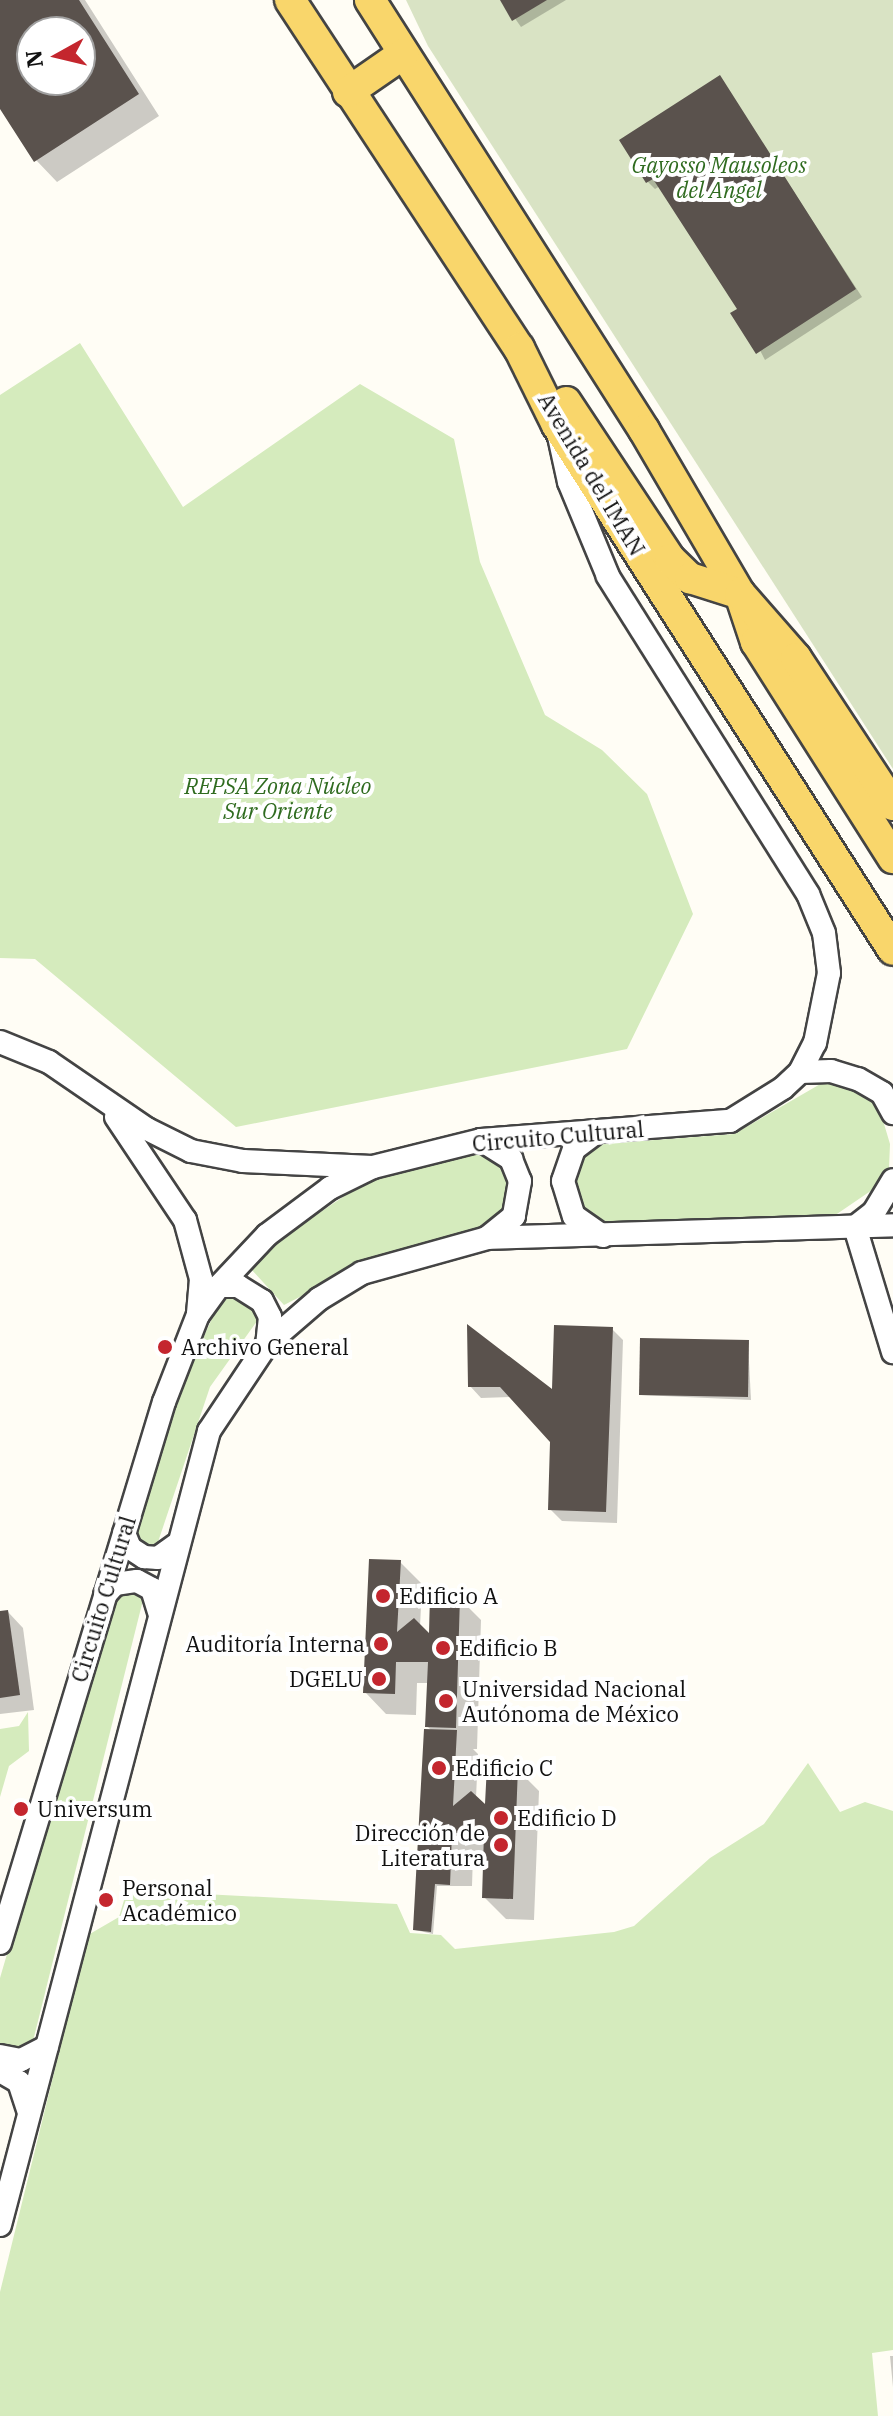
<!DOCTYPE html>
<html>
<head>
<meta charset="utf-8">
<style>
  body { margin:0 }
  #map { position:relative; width:893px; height:2416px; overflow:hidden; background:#fffdf5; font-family:"IBM Plex Serif",serif }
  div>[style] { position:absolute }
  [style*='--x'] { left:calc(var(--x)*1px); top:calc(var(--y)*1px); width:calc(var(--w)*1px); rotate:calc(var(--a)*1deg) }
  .green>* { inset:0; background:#d5ebbd }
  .cemetery>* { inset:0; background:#d9e3c4 }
  .shadow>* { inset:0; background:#0003 }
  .building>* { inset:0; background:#5a524d; transform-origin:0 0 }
  .roads { filter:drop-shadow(2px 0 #444) drop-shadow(-2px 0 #444) drop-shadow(0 2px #444) drop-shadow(0 -2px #444) }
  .minor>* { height:22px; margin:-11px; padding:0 11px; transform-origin:11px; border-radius:11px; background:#fff }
  .major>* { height:30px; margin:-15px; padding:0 15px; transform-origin:15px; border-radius:15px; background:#f9d66b }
  .dots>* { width:22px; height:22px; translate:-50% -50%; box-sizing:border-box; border:4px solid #fff; border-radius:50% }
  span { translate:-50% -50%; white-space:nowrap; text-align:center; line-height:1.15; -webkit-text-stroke:8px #fff; paint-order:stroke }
  .park-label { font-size:22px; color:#2f6b1f; font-style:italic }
  .street-label { font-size:22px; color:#111 }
  .poi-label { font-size:22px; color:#111 }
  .left { translate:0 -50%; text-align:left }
  .right { translate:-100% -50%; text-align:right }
  .north { position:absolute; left:16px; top:16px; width:80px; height:80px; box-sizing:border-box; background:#fff; border:2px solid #a0a0a0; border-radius:50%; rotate:262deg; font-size:22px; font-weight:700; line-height:32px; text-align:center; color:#111 }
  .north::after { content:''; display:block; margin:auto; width:28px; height:36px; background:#c4262e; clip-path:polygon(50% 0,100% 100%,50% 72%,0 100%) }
</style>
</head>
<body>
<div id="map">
  <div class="green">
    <i style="clip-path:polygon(80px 343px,183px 507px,360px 384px,454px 439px,480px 562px,545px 715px,602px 750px,647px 794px,693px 914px,627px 1049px,236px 1127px,35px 959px,0 958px,0 395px)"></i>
    <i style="clip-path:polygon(829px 1079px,858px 1090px,879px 1107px,890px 1144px,889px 1168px,875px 1188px,831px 1218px,613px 1225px,576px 1206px,576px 1170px,589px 1145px,734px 1134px)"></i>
    <i style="clip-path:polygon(474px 1152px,495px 1158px,507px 1174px,509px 1195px,495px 1223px,384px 1254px,284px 1305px,251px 1269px,274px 1243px,367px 1181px)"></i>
    <i style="clip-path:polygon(223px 1294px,249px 1302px,260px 1317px,210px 1387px,157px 1545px,137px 1545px,128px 1532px,174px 1403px)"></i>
    <i style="clip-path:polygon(113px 1591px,145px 1592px,32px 2045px,16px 2055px,0 2047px,0 1978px)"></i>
    <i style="clip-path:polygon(28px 1712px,29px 1751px,9px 1766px,0 1797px,0 1729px,19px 1726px)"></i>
    <i style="clip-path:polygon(808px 1763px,840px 1812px,865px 1802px,893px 1811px,893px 2350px,872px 2353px,878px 2416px,0 2416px,0 2292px,88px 1935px,119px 1917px,127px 1890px,397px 1904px,410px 1933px,441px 1935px,455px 1949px,614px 1932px,634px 1926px,710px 1858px,764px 1824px)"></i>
  </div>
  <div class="cemetery">
    <i style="clip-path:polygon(406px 0,893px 0,893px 769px,428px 46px)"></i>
  </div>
  <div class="shadow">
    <i style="clip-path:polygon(evenodd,0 0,85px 0,159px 116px,57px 182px,36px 160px,0 105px,0 0,32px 32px,80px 32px,80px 80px,32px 80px,32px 32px)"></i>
    <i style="clip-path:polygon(502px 0,566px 0,521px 27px)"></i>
    <i style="clip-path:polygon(720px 78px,862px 297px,765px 360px,739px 310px,660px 186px,655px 189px,648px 182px)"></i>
    <i style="clip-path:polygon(469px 1328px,554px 1393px,612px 1329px,623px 1340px,617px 1523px,562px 1521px,550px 1509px,552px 1441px,513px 1397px,481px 1398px,470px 1386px)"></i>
    <i style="clip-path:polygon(748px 1342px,751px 1400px,641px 1395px)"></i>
    <i style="clip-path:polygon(400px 1562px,422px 1584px,420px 1627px,430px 1638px,460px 1599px,481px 1620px,477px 1749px,473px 1749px,478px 1754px,476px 1798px,487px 1808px,517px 1769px,539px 1791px,534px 1920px,506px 1919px,484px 1897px,486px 1854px,473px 1854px,472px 1886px,437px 1886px,433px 1934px,415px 1930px,432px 1731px,427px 1726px,429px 1683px,417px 1683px,416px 1715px,386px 1714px,365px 1692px)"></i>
    <i style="clip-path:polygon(8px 1612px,23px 1628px,34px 1710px,0 1714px,0 1613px)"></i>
    <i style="clip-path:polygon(890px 2356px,893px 2356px,893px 2387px)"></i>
  </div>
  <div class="building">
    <i style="clip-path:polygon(evenodd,0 0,79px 0,139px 94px,34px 162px,0 109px,0 0,32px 32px,80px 32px,80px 80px,32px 80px,32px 32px)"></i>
    <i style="clip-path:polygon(500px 0,547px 0,512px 21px)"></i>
    <i style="clip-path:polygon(720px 75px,856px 289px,756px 354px,730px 313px,737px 309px,653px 179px,646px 183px,619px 140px)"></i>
    <i style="clip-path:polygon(467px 1324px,552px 1389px,554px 1325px,613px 1327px,606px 1512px,548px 1510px,550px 1442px,500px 1387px,468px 1387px)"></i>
    <i style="left:640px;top:1338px;width:109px;height:57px;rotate:1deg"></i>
    <i style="clip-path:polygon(369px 1559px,401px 1560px,397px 1632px,414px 1618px,429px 1633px,430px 1595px,460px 1597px,456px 1728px,425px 1727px,428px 1662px,396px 1662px,395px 1694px,363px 1693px)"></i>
    <i style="clip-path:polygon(8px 1610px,20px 1695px,0 1698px,0 1611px)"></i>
    <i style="clip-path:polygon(424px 1729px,457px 1730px,453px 1806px,471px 1791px,485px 1804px,487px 1765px,518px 1767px,513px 1899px,482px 1898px,484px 1833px,452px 1833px,450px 1885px,435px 1884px,431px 1932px,413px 1930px)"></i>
  </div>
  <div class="roads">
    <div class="minor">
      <i style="--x:0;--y:1042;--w:53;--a:22.2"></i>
      <i style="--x:49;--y:1062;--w:119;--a:34.4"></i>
      <i style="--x:147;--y:1129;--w:49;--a:26.6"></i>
      <i style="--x:191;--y:1151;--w:53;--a:10.9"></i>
      <i style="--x:243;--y:1161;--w:129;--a:2.7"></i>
      <i style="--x:800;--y:1072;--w:31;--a:-2"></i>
      <i style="--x:831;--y:1071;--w:28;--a:17"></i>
      <i style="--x:858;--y:1079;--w:28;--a:30"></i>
      <i style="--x:882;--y:1093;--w:23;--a:61"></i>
      <i style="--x:116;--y:1117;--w:124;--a:56.2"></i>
      <i style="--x:185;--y:1220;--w:61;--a:74.8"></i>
      <i style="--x:201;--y:1279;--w:36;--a:95"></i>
      <i style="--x:598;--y:1131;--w:30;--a:143"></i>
      <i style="--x:574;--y:1149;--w:34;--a:109"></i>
      <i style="--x:563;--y:1181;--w:37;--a:73"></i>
      <i style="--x:574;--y:1216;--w:35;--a:35"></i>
      <i style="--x:481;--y:1140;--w:36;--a:32"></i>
      <i style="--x:511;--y:1159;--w:24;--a:68"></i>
      <i style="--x:520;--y:1181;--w:36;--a:100"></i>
      <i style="--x:514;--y:1216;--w:35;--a:141"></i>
      <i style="--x:855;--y:1227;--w:131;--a:73.1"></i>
      <i style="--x:855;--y:1227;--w:24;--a:-38"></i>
      <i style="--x:874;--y:1212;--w:37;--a:-59"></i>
      <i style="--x:219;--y:1286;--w:19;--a:0"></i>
      <i style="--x:238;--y:1286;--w:28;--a:32"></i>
      <i style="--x:262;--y:1301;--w:18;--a:63"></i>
      <i style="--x:270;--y:1317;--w:27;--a:96"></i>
      <i style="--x:124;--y:1533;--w:16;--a:68"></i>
      <i style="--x:130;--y:1548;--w:17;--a:33"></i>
      <i style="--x:144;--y:1557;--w:14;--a:4"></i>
      <i style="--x:158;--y:1558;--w:22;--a:-36"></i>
      <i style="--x:105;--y:1595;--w:15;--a:-48"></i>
      <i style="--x:115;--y:1584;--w:22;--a:-8"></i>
      <i style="--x:137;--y:1581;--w:17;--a:28"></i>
      <i style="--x:152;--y:1589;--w:24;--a:73"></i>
      <i style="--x:0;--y:1943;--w:565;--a:-73.14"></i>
      <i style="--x:164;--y:1402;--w:93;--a:-68.7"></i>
      <i style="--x:198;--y:1315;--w:36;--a:-54"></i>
      <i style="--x:219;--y:1286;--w:70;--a:-46.7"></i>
      <i style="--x:267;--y:1235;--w:79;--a:-36.7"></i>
      <i style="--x:330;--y:1188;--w:48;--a:-26"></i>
      <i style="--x:373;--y:1167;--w:111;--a:-14"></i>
      <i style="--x:481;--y:1140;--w:250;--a:-4.4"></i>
      <i style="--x:730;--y:1121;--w:62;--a:-31.9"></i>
      <i style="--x:783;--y:1088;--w:23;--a:-43"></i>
      <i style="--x:800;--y:1072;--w:33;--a:-63"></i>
      <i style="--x:815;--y:1043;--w:71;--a:-78.7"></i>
      <i style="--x:829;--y:973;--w:40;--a:-97.1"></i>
      <i style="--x:824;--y:933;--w:42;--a:-112.3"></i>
      <i style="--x:808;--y:894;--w:376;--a:-122.2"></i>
      <i style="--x:608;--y:576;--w:102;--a:-112.5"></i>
      <i style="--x:569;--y:482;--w:47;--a:-102.3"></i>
      <i style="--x:0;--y:2056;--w:21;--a:11"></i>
      <i style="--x:21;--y:2060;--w:29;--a:-27"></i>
      <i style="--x:0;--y:2071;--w:22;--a:30"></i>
      <i style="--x:19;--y:2082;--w:32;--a:72"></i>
      <i style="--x:0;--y:2225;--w:821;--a:-75.25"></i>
      <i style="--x:209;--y:1431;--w:105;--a:-56.3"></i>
      <i style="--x:267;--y:1344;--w:69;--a:-40.9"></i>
      <i style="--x:319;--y:1299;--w:50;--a:-31.2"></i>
      <i style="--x:362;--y:1273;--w:130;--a:-15.6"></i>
      <i style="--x:487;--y:1238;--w:406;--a:-1.8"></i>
    </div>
    <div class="major">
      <i style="--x:290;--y:0;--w:417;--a:56.7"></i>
      <i style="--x:519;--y:348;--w:86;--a:63.7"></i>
      <i style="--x:557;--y:425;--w:623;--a:57.38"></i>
      <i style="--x:370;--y:0;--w:510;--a:57.49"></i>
      <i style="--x:644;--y:430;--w:190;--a:59.7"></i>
      <i style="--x:740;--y:594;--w:51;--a:71.6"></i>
      <i style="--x:756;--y:642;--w:256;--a:57.6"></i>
      <i style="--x:348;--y:92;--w:67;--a:-34.6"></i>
      <i style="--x:566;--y:402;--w:188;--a:56.5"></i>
      <i style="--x:670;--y:559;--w:28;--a:44"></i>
      <i style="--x:690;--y:578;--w:52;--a:17.7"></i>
      <i style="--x:740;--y:594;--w:85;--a:48.8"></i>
      <i style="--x:796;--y:658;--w:176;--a:56.6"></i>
    </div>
  </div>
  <div class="dots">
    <i style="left:165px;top:1347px;background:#c4262e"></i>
    <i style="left:383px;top:1596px;background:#c4262e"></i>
    <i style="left:381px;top:1644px;background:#c4262e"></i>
    <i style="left:443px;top:1648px;background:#c4262e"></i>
    <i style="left:379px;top:1679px;background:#c4262e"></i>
    <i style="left:446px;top:1701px;background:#c4262e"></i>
    <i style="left:439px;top:1768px;background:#c4262e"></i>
    <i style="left:21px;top:1809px;background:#c4262e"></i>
    <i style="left:501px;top:1818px;background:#c4262e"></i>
    <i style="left:501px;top:1845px;background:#c4262e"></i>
    <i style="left:106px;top:1900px;background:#c4262e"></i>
  </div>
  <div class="park-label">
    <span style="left:719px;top:177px">Gayosso Mausoleos<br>del Angel</span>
    <span style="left:278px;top:798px">REPSA Zona Núcleo<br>Sur Oriente</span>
  </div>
  <div class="street-label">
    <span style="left:592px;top:474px;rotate:59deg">Avenida del IMAN</span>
    <span style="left:558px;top:1136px;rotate:-5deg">Circuito Cultural</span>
    <span style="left:103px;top:1599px;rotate:-73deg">Circuito Cultural</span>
  </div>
  <div class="poi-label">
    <span class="left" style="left:181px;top:1347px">Archivo General</span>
    <span class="left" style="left:399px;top:1596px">Edificio A</span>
    <span class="right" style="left:365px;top:1644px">Auditoría Interna</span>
    <span class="left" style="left:459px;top:1648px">Edificio B</span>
    <span class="right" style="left:363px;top:1679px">DGELU</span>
    <span class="left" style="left:462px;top:1701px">Universidad Nacional<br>Autónoma de México</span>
    <span class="left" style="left:455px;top:1768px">Edificio C</span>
    <span class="left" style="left:37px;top:1809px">Universum</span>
    <span class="left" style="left:517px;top:1818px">Edificio D</span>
    <span class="right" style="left:485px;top:1845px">Dirección de<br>Literatura</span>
    <span class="left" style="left:122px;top:1900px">Personal<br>Académico</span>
  </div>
  <div class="north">N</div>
</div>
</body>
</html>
